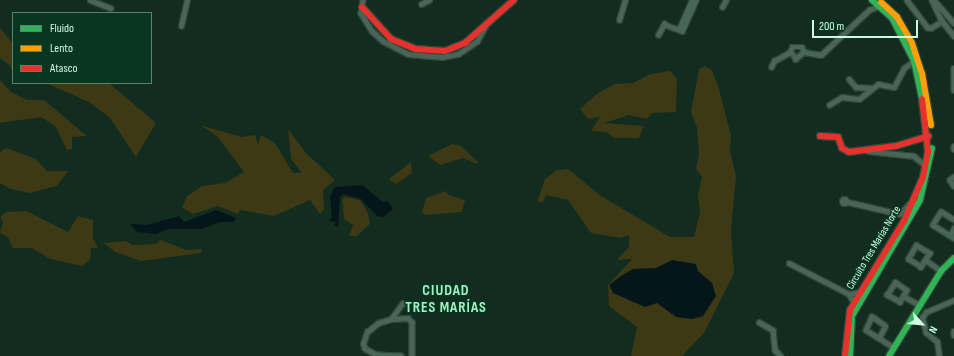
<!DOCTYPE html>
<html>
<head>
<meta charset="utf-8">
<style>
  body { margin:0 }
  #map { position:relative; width:954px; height:356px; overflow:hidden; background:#122c1f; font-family:"Sofia Sans Condensed",sans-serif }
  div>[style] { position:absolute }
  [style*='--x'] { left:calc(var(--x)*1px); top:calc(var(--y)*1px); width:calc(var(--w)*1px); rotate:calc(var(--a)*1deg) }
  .green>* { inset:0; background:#3c3914 }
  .water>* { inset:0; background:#05161a }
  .roads { filter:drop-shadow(1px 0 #31453a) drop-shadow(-1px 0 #31453a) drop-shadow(0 1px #31453a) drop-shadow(0 -1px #31453a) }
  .street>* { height:4.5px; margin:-2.25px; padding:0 2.25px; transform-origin:2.25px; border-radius:2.25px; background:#486556 }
  .street>.ring { margin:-2.25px; padding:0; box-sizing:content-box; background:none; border:4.5px solid #486556; border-radius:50% }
  .fast>* { height:6px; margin:-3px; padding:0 3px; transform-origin:3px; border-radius:3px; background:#30b455 }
  .slow>* { height:6px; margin:-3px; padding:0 3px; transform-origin:3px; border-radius:3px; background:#ff9f0a }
  .jam>* { height:6px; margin:-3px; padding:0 3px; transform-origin:3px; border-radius:3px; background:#e5322d }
  span { translate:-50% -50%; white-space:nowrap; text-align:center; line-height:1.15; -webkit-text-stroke:3px #083620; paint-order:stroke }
  .street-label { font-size:11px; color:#d1f8e0 }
  .district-label { font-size:15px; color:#a2f3c3; font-weight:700; letter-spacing:1px }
  .legend { position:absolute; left:12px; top:12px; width:140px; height:72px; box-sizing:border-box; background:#083620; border:1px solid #58846d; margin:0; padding:5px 7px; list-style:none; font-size:12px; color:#d1f8e0 }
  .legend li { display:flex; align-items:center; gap:8px; height:20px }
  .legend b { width:20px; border:1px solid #58846d }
  .north { position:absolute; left:902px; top:304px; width:40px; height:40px; -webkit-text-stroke:3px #083620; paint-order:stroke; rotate:117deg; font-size:11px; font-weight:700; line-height:16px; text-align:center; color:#d1f8e0 }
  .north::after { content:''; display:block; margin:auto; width:14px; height:18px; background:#d1f8e0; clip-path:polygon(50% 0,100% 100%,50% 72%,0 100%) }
  .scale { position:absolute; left:812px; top:20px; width:106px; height:18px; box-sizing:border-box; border:2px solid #d1f8e0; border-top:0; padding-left:5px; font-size:12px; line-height:14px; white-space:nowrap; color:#d1f8e0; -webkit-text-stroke:3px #083620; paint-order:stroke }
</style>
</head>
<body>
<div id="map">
  <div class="green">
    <i style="clip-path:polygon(0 28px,13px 44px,13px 74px,10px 66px,0 58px)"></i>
    <i style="clip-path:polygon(705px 66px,712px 70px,719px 89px,731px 136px,730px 151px,736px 176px,731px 231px,734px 273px,704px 333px,682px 356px,631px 356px,637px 327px,609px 306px,608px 285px,632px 259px,617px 260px,629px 247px,629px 235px,620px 238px,591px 233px,568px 200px,546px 195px,543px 202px,537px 202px,545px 179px,557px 170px,568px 169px,601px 196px,670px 237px,694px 237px,700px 212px,698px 195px,702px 177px,696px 169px,699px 154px,697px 128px,691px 112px,699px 69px)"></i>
    <i style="clip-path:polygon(670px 71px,677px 79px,676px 112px,652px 113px,647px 119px,629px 115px,604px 123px,644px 126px,639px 138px,614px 138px,606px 132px,591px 131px,600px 117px,588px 119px,580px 109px,598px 93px,615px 84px,633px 83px,650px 74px)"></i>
    <i style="clip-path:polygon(0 80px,11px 92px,27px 100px,44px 100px,87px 136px,72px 137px,72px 149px,67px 150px,55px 126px,41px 117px,0 123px)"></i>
    <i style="clip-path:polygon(46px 83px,109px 83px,156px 123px,136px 157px,110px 118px,89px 102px)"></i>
    <i style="clip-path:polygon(200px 125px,242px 137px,255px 135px,258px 145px,261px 135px,275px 143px,293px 173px,302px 173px,291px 159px,288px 129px,306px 153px,335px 180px,323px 190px,324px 209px,320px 214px,310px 200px,274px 216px,240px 210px,238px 214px,218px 206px,193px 214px,182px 208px,187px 196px,202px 186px,225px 183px,244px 172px,217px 136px)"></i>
    <i style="clip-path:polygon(452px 144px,461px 146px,478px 162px,477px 164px,463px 158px,440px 165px,428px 156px)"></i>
    <i style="clip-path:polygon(6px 148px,36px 159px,47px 171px,68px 171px,57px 186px,30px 193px,11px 189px,0 183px,0 152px)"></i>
    <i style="clip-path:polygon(411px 162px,412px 173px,396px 184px,391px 181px,389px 179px)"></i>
    <i style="clip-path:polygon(446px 191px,448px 195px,465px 200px,462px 212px,425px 215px,422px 212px,426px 198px)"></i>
    <i style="clip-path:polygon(346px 197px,360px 200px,368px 213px,370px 224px,357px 236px,349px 236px,353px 225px,344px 219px,342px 199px)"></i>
    <i style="clip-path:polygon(26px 211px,68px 232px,78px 216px,93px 220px,93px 238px,98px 248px,91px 248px,90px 260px,82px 266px,50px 259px,32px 248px,13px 248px,8px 237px,0 233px,3px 222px,0 217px,6px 212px)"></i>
    <i style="clip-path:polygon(161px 240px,186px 250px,202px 249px,201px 253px,141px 261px,115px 252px,104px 243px,125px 241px,133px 245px,155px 244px)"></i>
  </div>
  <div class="water">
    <i style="clip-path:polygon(362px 185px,383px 202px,388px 201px,393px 209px,383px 217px,377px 216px,361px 199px,343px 194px,340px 197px,338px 227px,334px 225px,337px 222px,329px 221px,332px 217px,330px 196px,335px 187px)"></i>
    <i style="clip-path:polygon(216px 210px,236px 218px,234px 222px,220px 222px,201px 229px,168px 229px,156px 234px,137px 232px,130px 224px,147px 225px,179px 216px,184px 222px)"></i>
    <i style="clip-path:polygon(672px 260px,696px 264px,698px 271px,712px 283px,716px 296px,703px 316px,692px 319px,676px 317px,657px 303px,645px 307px,613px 293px,609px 285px,621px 276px,633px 269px,656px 268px)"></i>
  </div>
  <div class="roads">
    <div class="street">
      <i style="--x:90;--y:0;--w:22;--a:21"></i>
      <i style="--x:363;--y:0;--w:13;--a:99"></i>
      <i style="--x:361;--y:13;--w:21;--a:59"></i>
      <i style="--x:372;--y:31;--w:15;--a:42"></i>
      <i style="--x:383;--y:41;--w:28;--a:27"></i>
      <i style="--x:408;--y:54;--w:34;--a:5"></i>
      <i style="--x:442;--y:57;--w:16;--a:-11"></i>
      <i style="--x:458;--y:54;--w:23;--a:-34"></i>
      <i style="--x:477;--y:41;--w:18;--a:-61"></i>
      <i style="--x:907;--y:0;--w:34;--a:53"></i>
      <i style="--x:927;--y:27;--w:4;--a:14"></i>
      <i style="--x:931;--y:28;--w:13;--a:-32"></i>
      <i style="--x:932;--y:0;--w:23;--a:65"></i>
      <i style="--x:942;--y:21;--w:19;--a:51"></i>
      <i style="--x:934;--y:0;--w:30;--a:49"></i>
      <i style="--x:421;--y:4;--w:9;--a:-27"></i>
      <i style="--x:722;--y:7;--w:8;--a:-60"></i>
      <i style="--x:619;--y:20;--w:21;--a:-73"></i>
      <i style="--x:181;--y:26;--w:27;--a:-77"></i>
      <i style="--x:679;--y:29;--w:32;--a:-66"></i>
      <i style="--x:658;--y:35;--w:13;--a:-61"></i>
      <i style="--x:664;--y:24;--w:19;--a:21"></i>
      <i style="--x:682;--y:31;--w:34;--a:-66"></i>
      <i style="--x:804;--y:52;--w:17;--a:10"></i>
      <i style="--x:821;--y:55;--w:66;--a:-43.2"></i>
      <i style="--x:869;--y:10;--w:13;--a:-23"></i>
      <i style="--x:771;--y:67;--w:7;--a:-63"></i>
      <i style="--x:774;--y:61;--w:18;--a:-29"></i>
      <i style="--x:790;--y:52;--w:5;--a:-68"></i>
      <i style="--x:792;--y:47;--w:10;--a:0"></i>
      <i style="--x:802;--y:47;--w:5;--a:68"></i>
      <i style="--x:804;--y:52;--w:11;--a:139"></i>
      <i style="--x:796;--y:59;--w:9;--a:-131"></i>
      <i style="--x:954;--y:68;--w:22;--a:90"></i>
      <i style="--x:849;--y:79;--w:11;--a:49"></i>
      <i style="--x:856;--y:87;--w:15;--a:4"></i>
      <i style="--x:829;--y:105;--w:15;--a:-32"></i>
      <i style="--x:842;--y:97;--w:17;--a:7"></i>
      <i style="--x:859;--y:99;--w:24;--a:-38"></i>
      <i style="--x:878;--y:84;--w:16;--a:11"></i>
      <i style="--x:894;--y:87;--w:21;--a:-62"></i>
      <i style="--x:904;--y:68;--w:12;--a:-35"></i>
      <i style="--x:954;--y:146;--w:3;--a:90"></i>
      <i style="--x:868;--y:151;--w:46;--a:6.2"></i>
      <i style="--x:914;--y:156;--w:14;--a:39"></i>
      <i style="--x:954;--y:177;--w:5;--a:143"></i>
      <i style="--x:950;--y:180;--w:7;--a:56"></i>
      <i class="ring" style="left:842.5px;top:199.5px;width:0.5px;height:0.5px"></i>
      <i style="--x:848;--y:202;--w:53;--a:13"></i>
      <i style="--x:900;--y:214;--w:13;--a:-48"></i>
      <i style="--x:954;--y:220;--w:15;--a:-148"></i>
      <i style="--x:941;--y:212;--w:15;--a:122"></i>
      <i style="--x:933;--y:225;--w:25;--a:32"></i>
      <i style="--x:950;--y:235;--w:8;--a:-60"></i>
      <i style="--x:916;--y:245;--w:16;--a:30"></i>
      <i style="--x:930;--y:253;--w:17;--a:123"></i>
      <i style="--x:921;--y:267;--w:15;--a:-148"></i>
      <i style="--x:908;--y:259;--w:16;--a:-60"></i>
      <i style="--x:926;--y:260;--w:19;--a:36"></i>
      <i style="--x:789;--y:263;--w:68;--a:27.3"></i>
      <i style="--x:849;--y:294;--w:9;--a:58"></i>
      <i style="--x:895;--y:282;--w:14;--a:34"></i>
      <i style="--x:907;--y:290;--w:14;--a:120"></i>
      <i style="--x:900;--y:302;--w:15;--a:-152"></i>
      <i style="--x:887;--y:295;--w:15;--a:-58"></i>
      <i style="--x:849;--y:294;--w:10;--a:-11"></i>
      <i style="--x:903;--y:296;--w:19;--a:28"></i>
      <i style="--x:391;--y:319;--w:17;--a:-3"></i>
      <i style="--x:408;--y:318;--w:6;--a:45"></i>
      <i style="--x:412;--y:322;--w:34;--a:90"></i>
      <i style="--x:759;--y:322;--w:16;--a:30"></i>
      <i style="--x:773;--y:330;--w:20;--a:84"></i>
      <i style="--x:775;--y:350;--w:8;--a:45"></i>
      <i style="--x:954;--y:331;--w:4;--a:90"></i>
      <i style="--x:879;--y:338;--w:13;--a:-63"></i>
      <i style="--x:885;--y:326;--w:16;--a:-145"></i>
      <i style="--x:872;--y:317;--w:14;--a:115"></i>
      <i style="--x:866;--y:330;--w:15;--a:32"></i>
      <i style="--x:879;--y:338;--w:17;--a:33"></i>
      <i style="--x:401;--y:356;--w:25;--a:-178"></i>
      <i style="--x:376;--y:355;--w:13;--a:-151"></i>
      <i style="--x:365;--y:349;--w:5;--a:-112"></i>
      <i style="--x:363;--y:344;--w:13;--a:-72"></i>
      <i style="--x:367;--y:332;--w:14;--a:-39"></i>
      <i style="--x:378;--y:323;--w:14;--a:-17"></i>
      <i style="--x:391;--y:319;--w:19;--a:-54"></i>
      <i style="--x:939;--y:356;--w:14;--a:-98"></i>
      <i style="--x:937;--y:342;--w:14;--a:-141"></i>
      <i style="--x:926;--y:333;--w:16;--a:-105"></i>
      <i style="--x:922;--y:318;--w:7;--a:-56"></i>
      <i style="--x:926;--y:312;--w:30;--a:-23"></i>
    </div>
    <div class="fast">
      <i style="--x:872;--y:0;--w:27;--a:42"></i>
      <i style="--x:892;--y:18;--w:48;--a:62.9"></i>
      <i style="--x:914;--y:61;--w:39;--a:78"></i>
      <i style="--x:850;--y:356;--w:40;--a:-87.1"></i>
      <i style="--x:852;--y:316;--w:134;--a:-59.6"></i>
      <i style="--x:920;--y:200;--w:53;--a:-77"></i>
      <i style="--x:889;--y:356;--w:100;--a:-58.5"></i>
      <i style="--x:941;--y:271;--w:18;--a:-45"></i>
    </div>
    <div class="slow">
      <i style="--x:881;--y:2;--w:22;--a:43"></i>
      <i style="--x:897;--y:17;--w:30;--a:60"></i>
      <i style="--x:912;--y:43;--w:32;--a:72"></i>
      <i style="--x:922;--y:73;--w:53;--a:80.2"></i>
    </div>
    <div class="jam">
      <i style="--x:362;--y:7;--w:43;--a:47.8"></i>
      <i style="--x:391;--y:39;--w:27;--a:22"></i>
      <i style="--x:416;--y:49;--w:29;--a:4"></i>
      <i style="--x:445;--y:51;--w:22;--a:-22"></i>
      <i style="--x:465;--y:43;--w:65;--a:-41.3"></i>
      <i style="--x:820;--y:136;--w:18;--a:3"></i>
      <i style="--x:838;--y:137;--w:12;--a:70"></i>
      <i style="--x:842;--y:148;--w:8;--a:30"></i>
      <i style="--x:849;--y:152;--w:47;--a:-7.3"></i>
      <i style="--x:896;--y:146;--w:34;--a:-17"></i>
      <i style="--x:845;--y:356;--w:46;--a:-83.8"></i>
      <i style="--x:850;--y:310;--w:104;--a:-58.8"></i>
      <i style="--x:904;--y:221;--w:48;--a:-66.6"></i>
      <i style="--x:923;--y:177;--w:25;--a:-79"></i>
      <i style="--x:928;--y:152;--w:53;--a:-96.5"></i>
    </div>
  </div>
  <div class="street-label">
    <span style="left:874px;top:248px;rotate:-59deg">Circuito Tres Marías Norte</span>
  </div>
  <div class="district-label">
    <span style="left:446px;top:299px">CIUDAD<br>TRES MARÍAS</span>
  </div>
  <ul class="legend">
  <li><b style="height:5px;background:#30b455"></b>Fluido</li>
  <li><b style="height:5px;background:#ff9f0a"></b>Lento</li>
  <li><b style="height:5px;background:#e5322d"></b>Atasco</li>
  </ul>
  <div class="north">N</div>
  <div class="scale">200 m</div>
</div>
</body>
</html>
